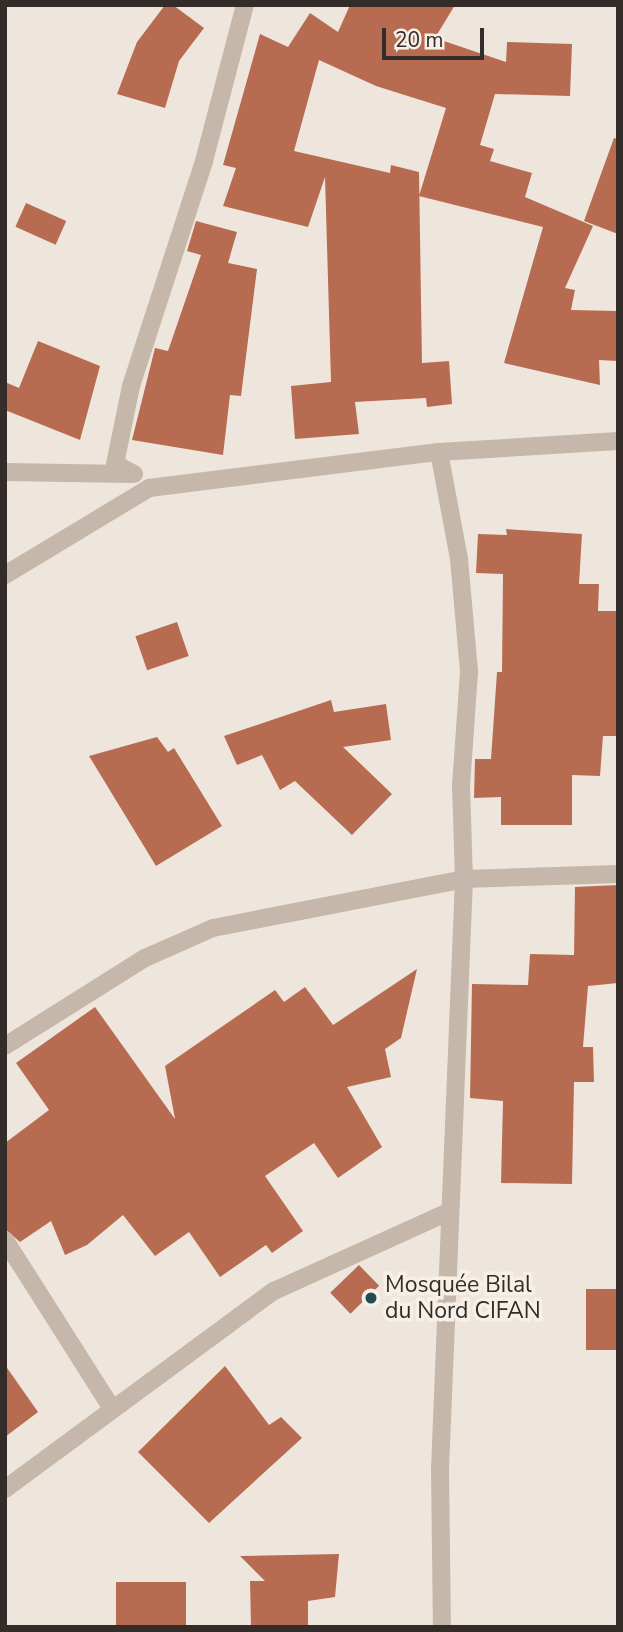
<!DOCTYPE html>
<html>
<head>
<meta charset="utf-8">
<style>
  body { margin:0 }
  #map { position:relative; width:623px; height:1632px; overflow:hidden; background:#eee6dc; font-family:"Nunito Sans",sans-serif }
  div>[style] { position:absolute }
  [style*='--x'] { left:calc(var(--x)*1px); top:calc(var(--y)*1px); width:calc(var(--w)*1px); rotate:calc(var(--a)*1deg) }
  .building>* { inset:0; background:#b76c51; transform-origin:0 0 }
  .minor>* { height:18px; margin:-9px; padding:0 9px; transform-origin:9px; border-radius:9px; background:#c5b7a9 }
  .dots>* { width:19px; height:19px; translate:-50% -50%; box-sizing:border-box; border:4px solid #f7f0e7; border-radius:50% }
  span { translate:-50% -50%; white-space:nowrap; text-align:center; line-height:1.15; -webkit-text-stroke:7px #f7f0e7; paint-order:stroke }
  .poi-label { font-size:23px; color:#332c28 }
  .left { translate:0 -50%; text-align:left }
  .frame { position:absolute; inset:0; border:7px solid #332c28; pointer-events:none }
  .scale { position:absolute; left:382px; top:28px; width:102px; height:32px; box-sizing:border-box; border:4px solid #332c28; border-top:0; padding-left:9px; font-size:21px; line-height:24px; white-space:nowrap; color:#332c28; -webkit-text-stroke:5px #f7f0e7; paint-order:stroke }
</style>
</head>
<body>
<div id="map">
  <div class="building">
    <i style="clip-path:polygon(165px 5px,173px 5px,204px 28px,179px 61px,165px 108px,117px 94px,137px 42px)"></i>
    <i style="clip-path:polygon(350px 5px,455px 5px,435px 38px,506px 62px,507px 42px,572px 44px,570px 96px,495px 94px,480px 145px,494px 149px,490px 161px,532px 173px,525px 197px,593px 226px,565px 288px,575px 290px,571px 310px,618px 311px,618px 361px,599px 360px,600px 385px,504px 363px,543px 227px,419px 196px,446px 108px,376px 86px,319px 60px,294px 151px,390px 173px,391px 165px,419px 172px,422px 363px,449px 361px,452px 404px,427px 407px,426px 398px,355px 402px,359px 434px,295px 439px,291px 386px,331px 382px,325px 177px,308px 227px,223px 206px,236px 168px,223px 165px,260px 34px,288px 47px,310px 13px,338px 32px)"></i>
    <i style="clip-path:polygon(614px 138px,618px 139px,618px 234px,584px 221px)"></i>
    <i style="left:26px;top:203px;width:44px;height:26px;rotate:24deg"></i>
    <i style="clip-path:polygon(196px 221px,237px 232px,228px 263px,257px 269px,241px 396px,230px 395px,223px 455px,132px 440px,155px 348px,168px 351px,201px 255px,187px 251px)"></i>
    <i style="clip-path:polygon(38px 341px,100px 366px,80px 440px,5px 410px,5px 382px,19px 388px)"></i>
    <i style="clip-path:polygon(506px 529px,582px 534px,579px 584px,599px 584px,598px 611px,618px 611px,618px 736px,603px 736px,600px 776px,572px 775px,572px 825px,501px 825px,501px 797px,474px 798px,475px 759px,491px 759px,497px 672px,502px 672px,503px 574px,476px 573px,478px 534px,507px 535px)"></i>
    <i style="left:177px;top:622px;width:36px;height:44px;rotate:71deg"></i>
    <i style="clip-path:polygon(331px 700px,334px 712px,386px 704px,391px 740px,343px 747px,392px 794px,352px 835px,295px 781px,280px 790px,262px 755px,237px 765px,224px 736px)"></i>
    <i style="clip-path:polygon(157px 737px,168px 752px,174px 748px,222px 826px,156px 866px,89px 756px)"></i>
    <i style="clip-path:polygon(618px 885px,618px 983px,588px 986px,583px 1047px,593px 1047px,594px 1082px,574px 1082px,572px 1184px,501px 1183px,503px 1101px,470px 1098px,472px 984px,528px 985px,530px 954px,574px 955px,575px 887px)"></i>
    <i style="clip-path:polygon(417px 969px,401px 1038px,385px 1049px,391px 1077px,347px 1087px,382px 1147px,338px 1178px,314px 1143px,265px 1176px,303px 1231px,272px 1253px,266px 1245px,220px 1277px,189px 1232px,155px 1256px,123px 1215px,87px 1245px,65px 1255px,51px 1221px,20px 1242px,5px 1229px,5px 1143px,49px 1110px,16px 1063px,95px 1007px,175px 1119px,165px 1066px,275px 990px,284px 1002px,305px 987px,333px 1025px)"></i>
    <i style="left:359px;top:1265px;width:29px;height:40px;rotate:46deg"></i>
    <i style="left:586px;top:1289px;width:32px;height:61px"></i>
    <i style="clip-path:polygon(5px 1365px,38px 1412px,5px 1437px)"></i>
    <i style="clip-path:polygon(225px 1366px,269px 1425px,281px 1417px,302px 1438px,209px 1523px,138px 1452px)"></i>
    <i style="clip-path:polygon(339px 1554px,335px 1597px,308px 1601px,308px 1627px,251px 1627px,250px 1581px,265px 1581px,240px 1556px)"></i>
    <i style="left:116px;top:1582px;width:70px;height:45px"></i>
  </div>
  <div class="minor">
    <i style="--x:439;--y:452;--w:109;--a:79.4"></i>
    <i style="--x:459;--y:559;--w:113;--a:84.9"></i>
    <i style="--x:469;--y:672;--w:113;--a:94"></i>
    <i style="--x:461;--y:785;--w:94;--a:88.2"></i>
    <i style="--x:464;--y:879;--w:590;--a:92.33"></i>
    <i style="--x:440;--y:1469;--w:158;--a:89.3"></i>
    <i style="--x:5;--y:472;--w:125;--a:0.9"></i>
    <i style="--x:134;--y:474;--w:21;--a:-152"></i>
    <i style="--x:115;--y:464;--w:80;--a:-78.4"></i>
    <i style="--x:131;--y:386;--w:237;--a:-72"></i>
    <i style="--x:204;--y:161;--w:161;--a:-75.3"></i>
    <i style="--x:5;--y:575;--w:168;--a:-31.1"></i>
    <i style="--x:149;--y:488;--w:292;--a:-7.1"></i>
    <i style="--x:439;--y:452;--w:179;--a:-3.5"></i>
    <i style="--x:5;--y:1046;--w:165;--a:-32.2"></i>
    <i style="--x:145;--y:958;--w:74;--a:-23.8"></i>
    <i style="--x:213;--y:928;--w:256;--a:-11"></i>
    <i style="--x:464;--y:879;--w:154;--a:-1.9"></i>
    <i style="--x:5;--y:1240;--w:198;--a:57.6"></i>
    <i style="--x:5;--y:1489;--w:334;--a:-36.4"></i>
    <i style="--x:274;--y:1291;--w:191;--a:-24.4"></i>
  </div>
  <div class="dots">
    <i style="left:371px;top:1298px;background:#234c50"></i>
  </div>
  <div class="poi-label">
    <span class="left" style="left:385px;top:1298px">Mosquée Bilal<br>du Nord CIFAN</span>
  </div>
  <div class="frame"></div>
  <div class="scale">20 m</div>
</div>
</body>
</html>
